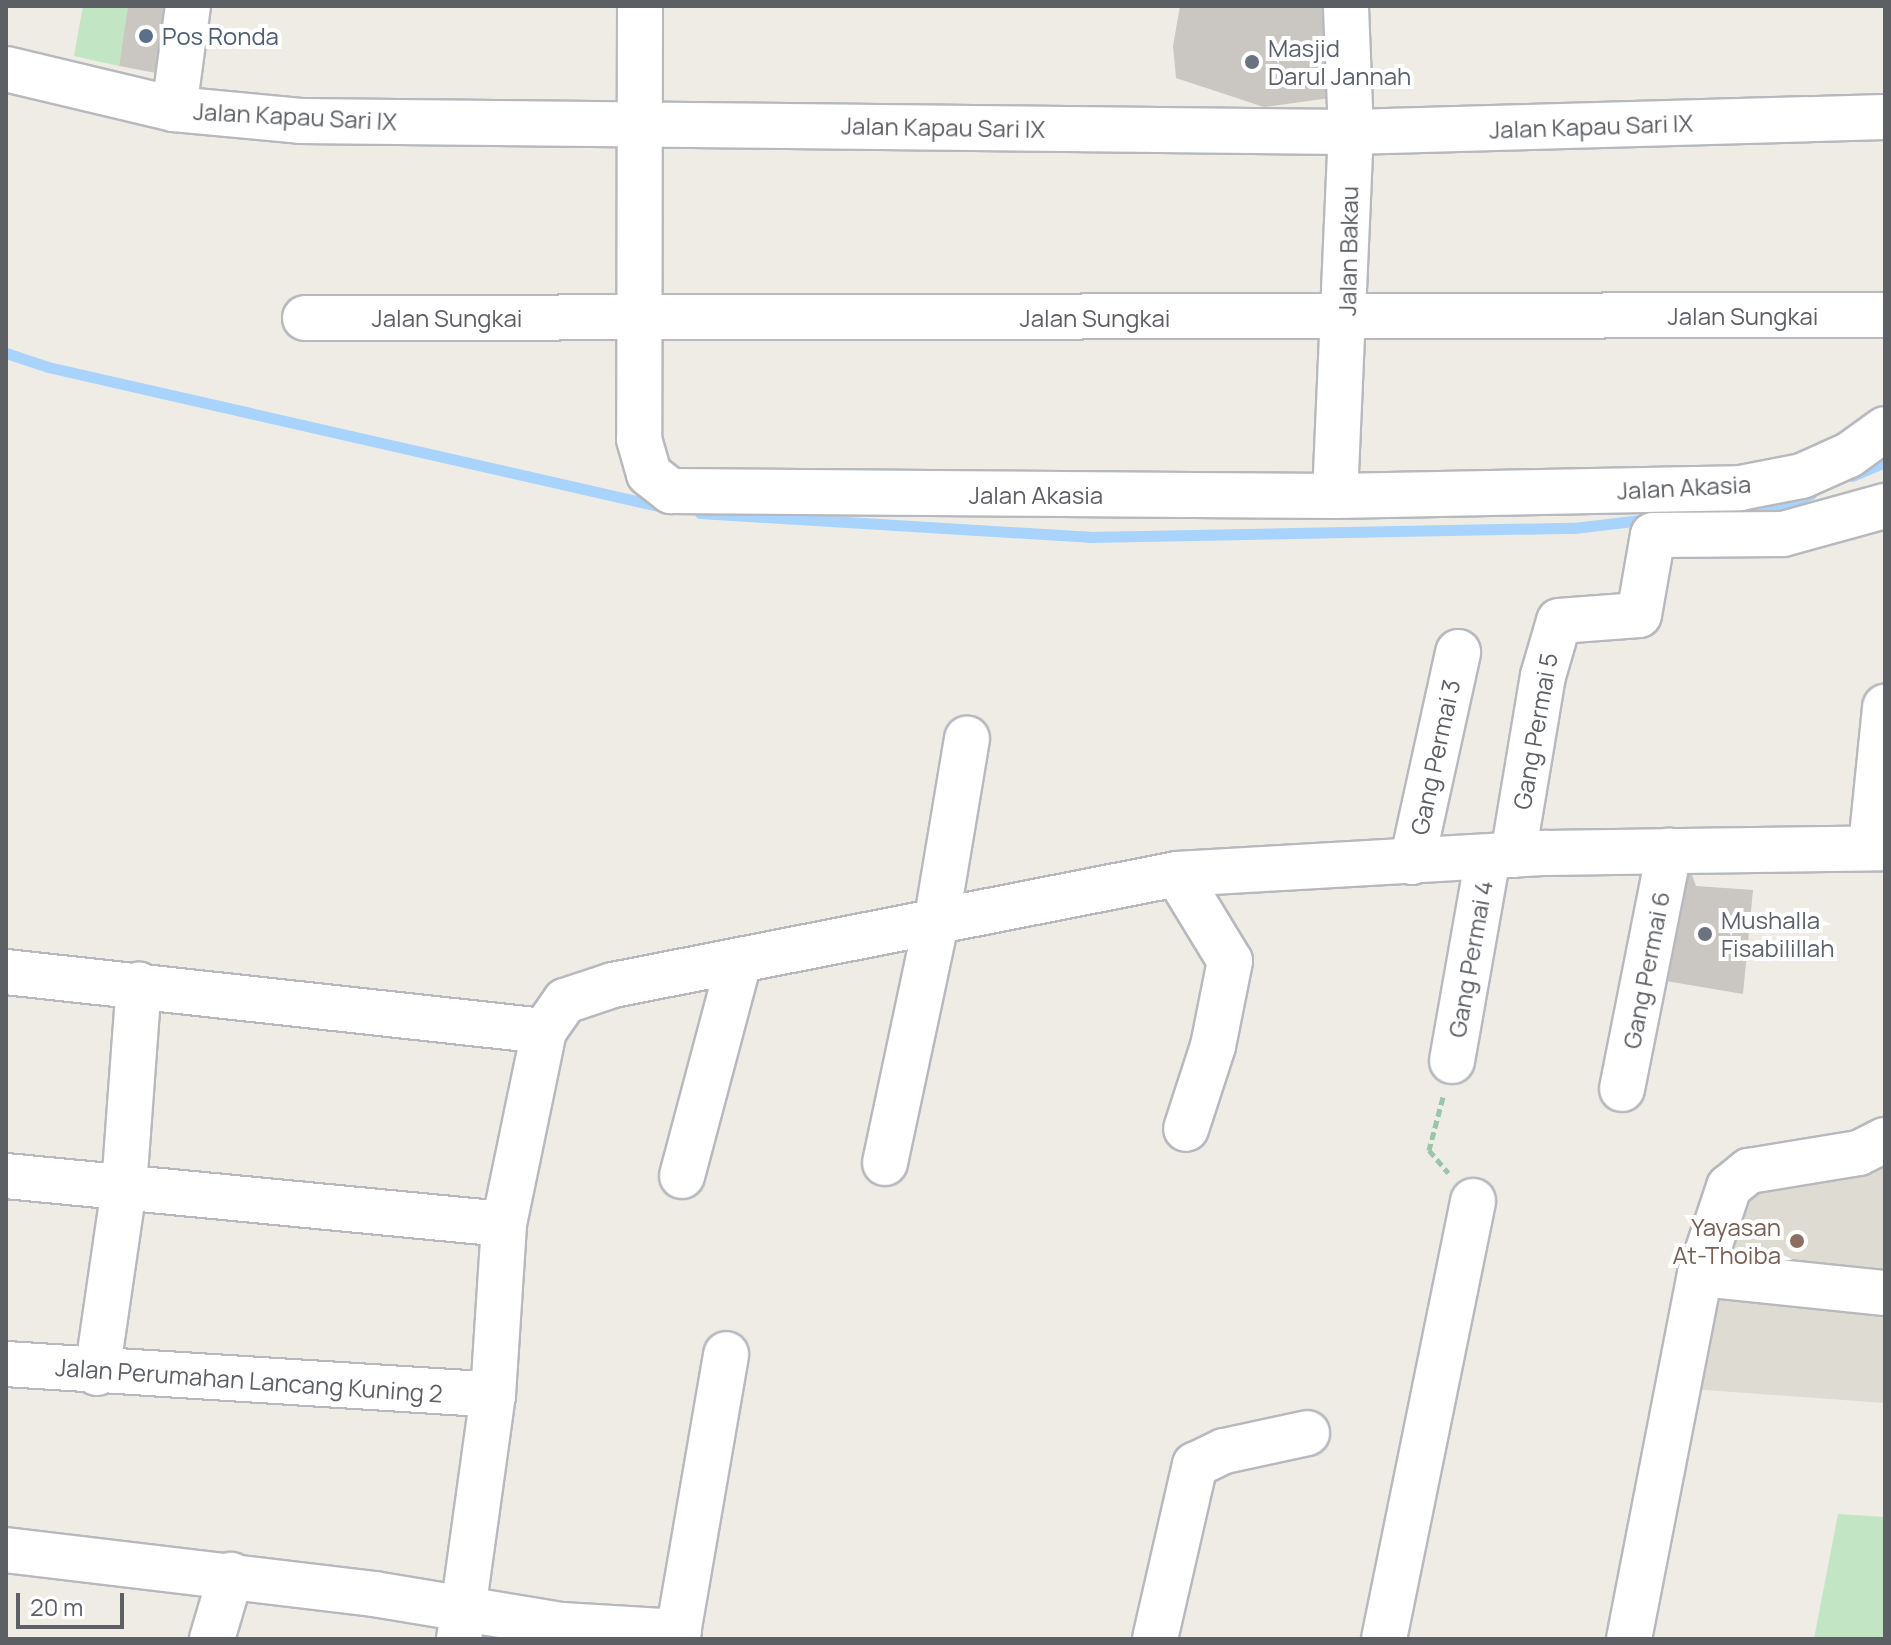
<!DOCTYPE html>
<html>
<head>
<meta charset="utf-8">
<style>
  body { margin:0 }
  #map { position:relative; width:1891px; height:1645px; overflow:hidden; background:#eeece4; font-family:Manrope,sans-serif }
  div>[style] { position:absolute }
  [style*='--x'] { left:calc(var(--x)*1px); top:calc(var(--y)*1px); width:calc(var(--w)*1px); rotate:calc(var(--a)*1deg) }
  .education>* { inset:0; background:#dedbd2 }
  .green>* { inset:0; background:#c2e5c3 }
  .stream>* { height:11px; margin:-5.5px; padding:0 5.5px; transform-origin:5.5px; border-radius:5.5px; background:#a7d3fc }
  .building>* { inset:0; background:#cac6c2 }
  .path>* { height:5px; margin-top:-2.5px; transform-origin:0; background:repeating-linear-gradient(90deg,#9bc5a9 0 8px,transparent 0 12px) }
  .roads { filter:drop-shadow(2px 0 #b7b9be) drop-shadow(-2px 0 #b7b9be) drop-shadow(0 2px #b7b9be) drop-shadow(0 -2px #b7b9be) }
  .minor>* { height:44px; margin:-22px; padding:0 22px; transform-origin:22px; border-radius:22px; background:#fff }
  .dots>* { width:22px; height:22px; translate:-50% -50%; box-sizing:border-box; border:4px solid #fff; border-radius:50% }
  span { translate:-50% -50%; white-space:nowrap; text-align:center; line-height:1.15; -webkit-text-stroke:8px #fff; paint-order:stroke }
  .service-label { font-size:24px; color:#4e5e75 }
  .left { translate:0 -50%; text-align:left }
  .worship-label { font-size:24px; color:#5b616d }
  .street-label { font-size:24px; color:#5c5f64 }
  .education-label { font-size:24px; color:#785e54 }
  .right { translate:-100% -50%; text-align:right }
  .frame { position:absolute; inset:0; border:8px solid #5c5f64; pointer-events:none }
  .scale { position:absolute; left:16px; top:1593px; width:108px; height:36px; box-sizing:border-box; border:4px solid #5c5f64; border-top:0; padding-left:10px; font-size:24px; line-height:28px; white-space:nowrap; color:#5c5f64; -webkit-text-stroke:6px #fff; paint-order:stroke }
</style>
</head>
<body>
<div id="map">
  <div class="education">
    <i style="clip-path:polygon(1885px 1140px,1885px 1403px,1678px 1388px,1719px 1207px)"></i>
  </div>
  <div class="green">
    <i style="clip-path:polygon(83px 6px,128px 6px,119px 66px,74px 56px)"></i>
    <i style="clip-path:polygon(1838px 1514px,1885px 1517px,1885px 1639px,1814px 1639px)"></i>
  </div>
  <div class="stream">
    <i style="--x:6;--y:353;--w:44;--a:18.4"></i>
    <i style="--x:48;--y:367;--w:635;--a:12.83"></i>
    <i style="--x:1852;--y:476;--w:36;--a:-23"></i>
    <i style="--x:700;--y:513;--w:390;--a:3.5"></i>
    <i style="--x:1089;--y:537;--w:485;--a:-1.1"></i>
    <i style="--x:1574;--y:528;--w:76;--a:-6.8"></i>
    <i style="--x:1694;--y:514;--w:97;--a:-6.5"></i>
    <i style="--x:1790;--y:503;--w:23;--a:-23"></i>
  </div>
  <div class="building">
    <i style="clip-path:polygon(128px 6px,174px 6px,162px 74px,119px 66px)"></i>
    <i style="clip-path:polygon(1180px 6px,1332px 6px,1330px 98px,1264px 107px,1176px 78px,1173px 46px)"></i>
    <i style="clip-path:polygon(1674px 871px,1692px 875px,1696px 886px,1753px 890px,1743px 994px,1654px 979px)"></i>
  </div>
  <div class="path">
    <i style="--x:1443;--y:1097;--w:55;--a:104.8"></i>
    <i style="--x:1429;--y:1150;--w:30;--a:50"></i>
  </div>
  <div class="roads">
    <div class="minor">
      <i style="--x:640;--y:6;--w:433;--a:90.1"></i>
      <i style="--x:639;--y:439;--w:36;--a:74"></i>
      <i style="--x:649;--y:474;--w:28;--a:38"></i>
      <i style="--x:671;--y:491;--w:664;--a:0.43"></i>
      <i style="--x:1335;--y:496;--w:405;--a:-1.1"></i>
      <i style="--x:1740;--y:488;--w:63;--a:-11"></i>
      <i style="--x:1802;--y:476;--w:51;--a:-24.1"></i>
      <i style="--x:1849;--y:455;--w:44;--a:-35.8"></i>
      <i style="--x:6;--y:69;--w:173;--a:13.4"></i>
      <i style="--x:174;--y:109;--w:127;--a:5.4"></i>
      <i style="--x:300;--y:121;--w:1051;--a:0.6"></i>
      <i style="--x:1351;--y:132;--w:534;--a:-1.61"></i>
      <i style="--x:174;--y:109;--w:104;--a:-82.3"></i>
      <i style="--x:305;--y:318;--w:1580;--a:-0.11"></i>
      <i style="--x:1335;--y:496;--w:364;--a:-87.5"></i>
      <i style="--x:1351;--y:132;--w:126;--a:-92.3"></i>
      <i style="--x:1871;--y:846;--w:140;--a:-84.2"></i>
      <i style="--x:1513;--y:855;--w:181;--a:-80.5"></i>
      <i style="--x:1543;--y:676;--w:57;--a:-73.8"></i>
      <i style="--x:1559;--y:621;--w:80;--a:-4.3"></i>
      <i style="--x:1639;--y:615;--w:81;--a:-80.1"></i>
      <i style="--x:1653;--y:535;--w:130;--a:-0.4"></i>
      <i style="--x:1783;--y:534;--w:106;--a:-15.4"></i>
      <i style="--x:1412;--y:862;--w:215;--a:-77.6"></i>
      <i style="--x:1177;--y:874;--w:102;--a:58.7"></i>
      <i style="--x:1230;--y:961;--w:87;--a:101.3"></i>
      <i style="--x:1213;--y:1046;--w:87;--a:108"></i>
      <i style="--x:6;--y:972;--w:541;--a:6.26"></i>
      <i style="--x:1452;--y:1061;--w:207;--a:-80"></i>
      <i style="--x:1622;--y:1089;--w:243;--a:-78.8"></i>
      <i style="--x:885;--y:1163;--w:244;--a:-78"></i>
      <i style="--x:936;--y:924;--w:188;--a:-80.5"></i>
      <i style="--x:6;--y:1176;--w:500;--a:5.51"></i>
      <i style="--x:682;--y:1176;--w:221;--a:-75.1"></i>
      <i style="--x:1700;--y:1274;--w:186;--a:5.9"></i>
      <i style="--x:6;--y:1364;--w:488;--a:3.6"></i>
      <i style="--x:97;--y:1373;--w:188;--a:-81.7"></i>
      <i style="--x:124;--y:1187;--w:203;--a:-85.8"></i>
      <i style="--x:6;--y:1550;--w:371;--a:6.8"></i>
      <i style="--x:374;--y:1594;--w:191;--a:9.4"></i>
      <i style="--x:562;--y:1625;--w:117;--a:3.4"></i>
      <i style="--x:212;--y:1639;--w:67;--a:-73.5"></i>
      <i style="--x:459;--y:1639;--w:246;--a:-82.1"></i>
      <i style="--x:493;--y:1395;--w:171;--a:-86.3"></i>
      <i style="--x:504;--y:1224;--w:197;--a:-78.3"></i>
      <i style="--x:544;--y:1031;--w:37;--a:-55"></i>
      <i style="--x:565;--y:1001;--w:51;--a:-18.4"></i>
      <i style="--x:613;--y:985;--w:575;--a:-11.13"></i>
      <i style="--x:1177;--y:874;--w:370;--a:-3.3"></i>
      <i style="--x:1546;--y:853;--w:339;--a:-0.8"></i>
      <i style="--x:677;--y:1639;--w:289;--a:-80.2"></i>
      <i style="--x:1155;--y:1639;--w:179;--a:-77.1"></i>
      <i style="--x:1195;--y:1465;--w:32;--a:-26"></i>
      <i style="--x:1224;--y:1451;--w:85;--a:-12.2"></i>
      <i style="--x:1384;--y:1639;--w:447;--a:-78.5"></i>
      <i style="--x:1629;--y:1639;--w:372;--a:-79"></i>
      <i style="--x:1700;--y:1274;--w:92;--a:-71.6"></i>
      <i style="--x:1729;--y:1187;--w:26;--a:-39"></i>
      <i style="--x:1749;--y:1171;--w:111;--a:-9.3"></i>
      <i style="--x:1859;--y:1153;--w:29;--a:-27"></i>
    </div>
  </div>
  <div class="dots">
    <i style="left:146px;top:36px;background:#5c6f8a"></i>
    <i style="left:1252px;top:62px;background:#6b7280"></i>
    <i style="left:1705px;top:934px;background:#6b7280"></i>
    <i style="left:1797px;top:1241px;background:#8d6e63"></i>
  </div>
  <div class="service-label">
    <span class="left" style="left:162px;top:36px">Pos Ronda</span>
  </div>
  <div class="worship-label">
    <span class="left" style="left:1268px;top:62px">Masjid<br>Darul Jannah</span>
    <span class="left" style="left:1721px;top:934px">Mushalla<br>Fisabilillah</span>
  </div>
  <div class="street-label">
    <span style="left:295px;top:116px;rotate:3deg">Jalan Kapau Sari IX</span>
    <span style="left:1591px;top:126px;rotate:-2deg">Jalan Kapau Sari IX</span>
    <span style="left:943px;top:127px;rotate:1deg">Jalan Kapau Sari IX</span>
    <span style="left:1348px;top:251px;rotate:-89deg">Jalan Bakau</span>
    <span style="left:1743px;top:316px">Jalan Sungkai</span>
    <span style="left:447px;top:318px">Jalan Sungkai</span>
    <span style="left:1095px;top:318px">Jalan Sungkai</span>
    <span style="left:1684px;top:487px;rotate:-3deg">Jalan Akasia</span>
    <span style="left:1036px;top:495px">Jalan Akasia</span>
    <span style="left:1535px;top:731px;rotate:-80deg">Gang Permai 5</span>
    <span style="left:1435px;top:757px;rotate:-78deg">Gang Permai 3</span>
    <span style="left:1470px;top:959px;rotate:-80deg">Gang Permai 4</span>
    <span style="left:1646px;top:970px;rotate:-79deg">Gang Permai 6</span>
    <span style="left:249px;top:1380px;rotate:4deg">Jalan Perumahan Lancang Kuning 2</span>
  </div>
  <div class="education-label">
    <span class="right" style="left:1781px;top:1241px">Yayasan<br>At-Thoiba</span>
  </div>
  <div class="frame"></div>
  <div class="scale">20 m</div>
</div>
</body>
</html>
